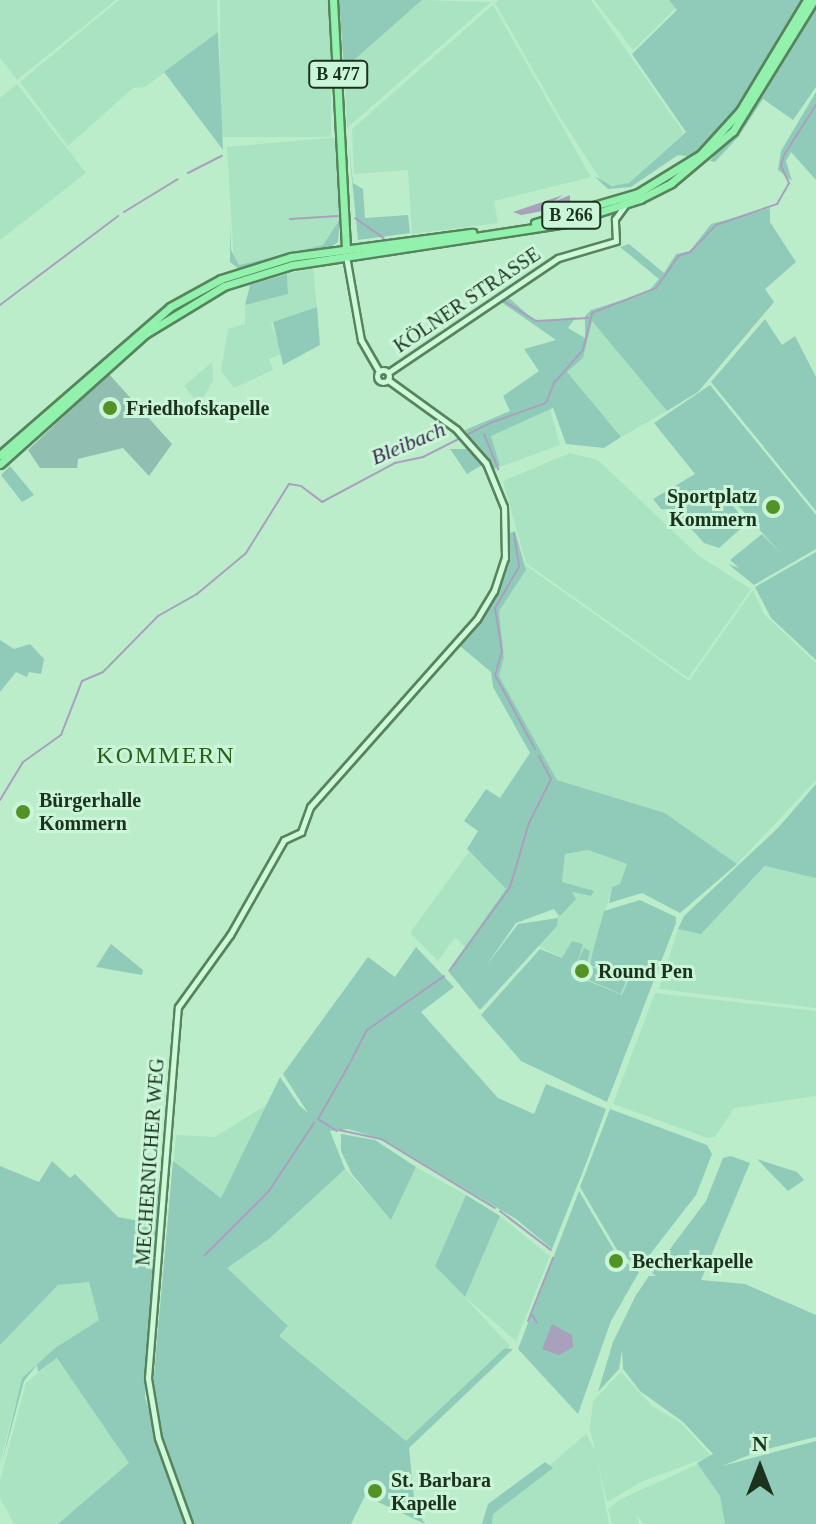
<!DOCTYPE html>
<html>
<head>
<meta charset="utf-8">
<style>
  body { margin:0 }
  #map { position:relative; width:816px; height:1524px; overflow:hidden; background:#bcedca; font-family:"Times New Roman",serif }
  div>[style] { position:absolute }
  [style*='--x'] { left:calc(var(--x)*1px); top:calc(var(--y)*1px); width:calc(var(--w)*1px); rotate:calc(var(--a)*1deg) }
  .farmland>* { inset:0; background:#a9e3c2; transform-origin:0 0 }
  .green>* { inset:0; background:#90cbba; transform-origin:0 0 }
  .cemetery>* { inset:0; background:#90bfb2 }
  .water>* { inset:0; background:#a9a0be }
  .stream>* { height:2px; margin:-1px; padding:0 1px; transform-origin:1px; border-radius:1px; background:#a9a0be }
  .roads { filter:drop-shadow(2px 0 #56845b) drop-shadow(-2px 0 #56845b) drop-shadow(0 2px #56845b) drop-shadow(0 -2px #56845b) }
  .minor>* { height:5px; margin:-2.5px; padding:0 2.5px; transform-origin:2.5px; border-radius:2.5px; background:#cef9db }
  .minor>.ring { margin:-2.5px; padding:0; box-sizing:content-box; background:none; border:5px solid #cef9db; border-radius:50% }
  .major>* { height:7px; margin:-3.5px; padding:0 3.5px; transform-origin:3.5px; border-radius:3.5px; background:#92f2ad }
  .dots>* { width:22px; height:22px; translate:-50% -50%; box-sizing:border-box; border:4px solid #cbf5d8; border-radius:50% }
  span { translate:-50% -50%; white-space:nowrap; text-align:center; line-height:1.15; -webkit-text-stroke:6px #cbf5d8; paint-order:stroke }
  .shield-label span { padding:2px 6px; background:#cbf5d8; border:2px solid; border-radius:6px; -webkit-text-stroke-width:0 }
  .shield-label { font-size:18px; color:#1b331d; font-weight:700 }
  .street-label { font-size:20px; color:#1b331d }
  .poi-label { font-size:20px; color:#1b331d; font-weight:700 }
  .left { translate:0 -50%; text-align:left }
  .right { translate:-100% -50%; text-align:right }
  .water-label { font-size:22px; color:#402954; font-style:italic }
  .quarter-label { font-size:24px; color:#28601a; letter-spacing:2px }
  .north { position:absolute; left:720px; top:1428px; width:80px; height:80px; -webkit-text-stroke:6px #cbf5d8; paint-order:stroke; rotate:0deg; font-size:22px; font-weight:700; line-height:32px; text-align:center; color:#1b331d }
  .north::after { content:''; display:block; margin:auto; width:28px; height:36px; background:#1b331d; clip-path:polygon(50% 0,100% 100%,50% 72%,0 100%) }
</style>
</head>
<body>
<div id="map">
  <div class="farmland">
    <i style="clip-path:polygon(0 0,116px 0,17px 80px,0 58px)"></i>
    <i style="clip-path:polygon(119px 0,217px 0,218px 32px,145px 87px,133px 88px,68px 146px,20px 82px)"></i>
    <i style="left:220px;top:0;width:111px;height:137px"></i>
    <i style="clip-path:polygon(422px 0,491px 2px,347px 128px,344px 69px)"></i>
    <i style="clip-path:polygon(499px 0,591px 0,684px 133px,629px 183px,620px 187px,602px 182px,557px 112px,495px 3px)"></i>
    <i style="clip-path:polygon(594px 0,669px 0,676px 8px,633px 50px)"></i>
    <i style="clip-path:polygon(493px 5px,591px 177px,494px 201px,498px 223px,412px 234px,408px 170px,354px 174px,352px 129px)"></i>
    <i style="clip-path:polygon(17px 84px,86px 173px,0 240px,0 98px)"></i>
    <i style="clip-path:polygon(340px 137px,340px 219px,323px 245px,239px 265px,234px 262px,227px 147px)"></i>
    <i style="clip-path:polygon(313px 268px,317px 307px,271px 323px,282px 354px,269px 359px,273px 370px,234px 388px,221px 371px,228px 329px,245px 324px,245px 305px,288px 294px,287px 274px)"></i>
    <i style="clip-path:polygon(591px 319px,667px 411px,621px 437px,566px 372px,583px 357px)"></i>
    <i style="clip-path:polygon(212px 362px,213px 381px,199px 404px,184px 386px)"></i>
    <i style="clip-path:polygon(550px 409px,560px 445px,494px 469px,500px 465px,491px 436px)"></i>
    <i style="clip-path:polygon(570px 453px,598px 460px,699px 556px,751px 589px,688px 678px,526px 563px,503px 481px)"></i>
    <i style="clip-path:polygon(525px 565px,689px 681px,753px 590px,764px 614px,816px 663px,816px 780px,737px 864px,665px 813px,557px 780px,499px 676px,504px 658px,499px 611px)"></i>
    <i style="clip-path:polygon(588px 850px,627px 864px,620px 884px,612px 887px,590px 965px,629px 981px,622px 995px,576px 976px,562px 968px,565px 959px,538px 946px,558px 917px,554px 909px,571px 892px,591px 896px,562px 882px,565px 854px)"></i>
    <i style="clip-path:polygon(469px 852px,506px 889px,465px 947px,455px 937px,438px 961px,410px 933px)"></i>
    <i style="clip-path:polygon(766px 866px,816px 878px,816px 1008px,659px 989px,678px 929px,701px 933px)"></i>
    <i style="clip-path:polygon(655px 993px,816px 1011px,816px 1096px,734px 1108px,715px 1137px,708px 1138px,613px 1104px)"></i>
    <i style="clip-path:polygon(268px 1104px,221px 1198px,174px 1162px,176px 1135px,215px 1137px)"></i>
    <i style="clip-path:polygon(416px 1167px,466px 1195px,435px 1266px,391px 1220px)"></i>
    <i style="clip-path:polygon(345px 1169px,510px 1346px,406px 1442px,278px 1336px,288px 1327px,226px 1268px,270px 1238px)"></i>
    <i style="clip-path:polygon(500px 1216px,550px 1256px,516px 1341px,465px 1297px)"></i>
    <i style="clip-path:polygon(89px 1282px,99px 1320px,55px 1348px,22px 1378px,0 1463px,0 1345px,58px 1285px)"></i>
    <i style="clip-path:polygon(57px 1358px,130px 1463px,58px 1524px,14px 1524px,0 1498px,0 1480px,26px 1383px)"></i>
    <i style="clip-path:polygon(621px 1372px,652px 1406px,681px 1423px,711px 1456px,643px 1481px,607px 1502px,590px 1429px,593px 1401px)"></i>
    <i style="clip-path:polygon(586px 1434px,596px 1452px,609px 1524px,492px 1524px,493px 1514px)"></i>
    <i style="clip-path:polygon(698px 1464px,720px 1496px,725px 1524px,644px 1524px,636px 1515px,639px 1524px,612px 1524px,608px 1509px,619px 1500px)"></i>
  </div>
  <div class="green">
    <i style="clip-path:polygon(339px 0,422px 0,344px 69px)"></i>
    <i style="clip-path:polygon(669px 0,803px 0,733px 118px,699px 151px,692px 157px,678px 155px,631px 187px,608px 189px,594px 176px,612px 186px,629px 183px,686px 132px,632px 54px,677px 10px)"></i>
    <i style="clip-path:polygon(816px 3px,816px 87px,793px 120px,763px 99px,739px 136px,715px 162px,710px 161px,761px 97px)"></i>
    <i style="clip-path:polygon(218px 32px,223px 150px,164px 72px)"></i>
    <i style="clip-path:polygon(816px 92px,816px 180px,791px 152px,786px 161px,792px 181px,778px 170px,781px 151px)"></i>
    <i style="clip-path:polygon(348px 138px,353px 183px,363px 189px,365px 218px,408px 215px,410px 233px,358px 240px)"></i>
    <i style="clip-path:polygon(770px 208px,770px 222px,796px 262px,765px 289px,774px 302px,698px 392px,667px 411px,592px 321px,583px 358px,567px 372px,621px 437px,604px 448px,566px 444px,553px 408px,491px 436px,500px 465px,494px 469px,465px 430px,510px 411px,503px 396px,539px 371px,524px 349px,556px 340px,501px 302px,508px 297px,536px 322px,576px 317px,568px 328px,585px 338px,585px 316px,591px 310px,648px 292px,659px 279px,620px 247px,629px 244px,664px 273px,676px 254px,690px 251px,711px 224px)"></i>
    <i style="clip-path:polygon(340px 219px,338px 242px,331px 247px,239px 269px,230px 262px,230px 221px,231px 250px,239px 265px,323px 245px)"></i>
    <i style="clip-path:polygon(287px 274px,288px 294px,245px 305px,250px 285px)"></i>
    <i style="clip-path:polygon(317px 307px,320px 345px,283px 365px,273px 322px)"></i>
    <i style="clip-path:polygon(765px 319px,782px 345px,795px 336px,816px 377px,816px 511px,711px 382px)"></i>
    <i style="clip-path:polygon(710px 385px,816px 515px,816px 549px,754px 585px,728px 564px,739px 568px,730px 560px,762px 534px,783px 556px,727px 493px,724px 495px,747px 523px,719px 548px,704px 543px,674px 510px,661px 509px,653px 499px,695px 474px,654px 423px)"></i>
    <i style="clip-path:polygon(450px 449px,474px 449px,490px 478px,482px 465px,467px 474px)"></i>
    <i style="clip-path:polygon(10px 466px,34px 495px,22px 502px,1px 475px)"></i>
    <i style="clip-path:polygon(515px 531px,526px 570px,499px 611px,504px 658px,499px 676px,557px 780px,665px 813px,737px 864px,680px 913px,642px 893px,609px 903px,612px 887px,620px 884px,627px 864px,588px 850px,565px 854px,562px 882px,594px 891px,591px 896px,572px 892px,576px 899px,560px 916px,554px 909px,516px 923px,486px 966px,518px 924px,558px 918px,557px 926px,480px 1010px,448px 971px,506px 889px,467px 849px,478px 831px,464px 821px,486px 789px,500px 798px,530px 753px,493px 687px,491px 672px,460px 646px,500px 588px,510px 533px)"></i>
    <i style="clip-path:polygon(816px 552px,816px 660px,771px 618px,755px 587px)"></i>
    <i style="clip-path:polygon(0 640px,14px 649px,30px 644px,44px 659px,41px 674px,29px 672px,27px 677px,16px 672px,0 692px)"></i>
    <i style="clip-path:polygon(816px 784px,816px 878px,765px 866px,701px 934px,678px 929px,684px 916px,778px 828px)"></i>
    <i style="clip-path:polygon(640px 900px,676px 917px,676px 923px,607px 1102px,521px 1061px,481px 1015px,540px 949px,562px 958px,572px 941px,583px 944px,577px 963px,584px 948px,590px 951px,587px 964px,582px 962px,586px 974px,576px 976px,622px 995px,628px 981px,590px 965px,593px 951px,604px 911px)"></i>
    <i style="clip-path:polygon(111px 944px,143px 970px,142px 975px,96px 967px)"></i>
    <i style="clip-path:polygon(416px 947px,454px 987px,421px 1012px,498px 1098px,534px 1114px,546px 1084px,606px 1109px,587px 1161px,552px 1249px,516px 1219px,382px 1139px,348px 1129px,330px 1131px,345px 1169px,270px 1238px,227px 1268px,288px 1326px,279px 1336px,406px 1441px,505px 1348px,513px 1349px,409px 1448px,415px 1508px,425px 1524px,365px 1496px,351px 1524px,194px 1524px,159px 1425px,153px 1386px,173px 1161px,221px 1198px,280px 1077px,299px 1105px,308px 1113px,283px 1074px,368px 957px,395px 977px)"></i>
    <i style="left:592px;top:967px;width:37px;height:13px;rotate:24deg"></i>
    <i style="clip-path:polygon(610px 1109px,707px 1145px,712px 1154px,696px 1195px,641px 1266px,620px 1255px,580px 1187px)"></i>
    <i style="clip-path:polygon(341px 1134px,375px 1140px,416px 1167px,391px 1220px,352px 1174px,341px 1151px)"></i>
    <i style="clip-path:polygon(731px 1156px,750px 1163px,701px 1280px,745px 1284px,816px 1315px,816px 1437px,759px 1451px,722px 1466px,816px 1441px,816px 1524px,725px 1524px,720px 1496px,697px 1463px,713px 1454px,683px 1422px,640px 1391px,623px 1369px,622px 1350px,619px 1369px,598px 1392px,613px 1342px,636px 1295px,649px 1276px,656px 1276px,652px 1273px,706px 1201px,723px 1158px)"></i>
    <i style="clip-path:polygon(757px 1159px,797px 1172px,804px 1180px,788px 1191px)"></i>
    <i style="clip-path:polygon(52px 1161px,70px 1178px,75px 1174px,118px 1217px,139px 1221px,143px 1201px,148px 1203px,162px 1181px,145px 1397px,185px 1524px,58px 1524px,129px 1463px,57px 1358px,38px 1372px,37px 1365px,24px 1381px,0 1470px,22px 1378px,55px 1348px,99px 1320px,89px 1282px,58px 1285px,0 1345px,0 1166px,39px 1182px)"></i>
    <i style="clip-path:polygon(579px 1191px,618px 1257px,639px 1272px,611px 1321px,578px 1414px,518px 1349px)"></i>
    <i style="clip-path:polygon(466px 1195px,500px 1216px,465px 1297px,435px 1266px)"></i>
    <i style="clip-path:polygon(545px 1462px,553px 1468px,493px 1514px,492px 1524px,482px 1524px,488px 1504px)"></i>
  </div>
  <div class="cemetery">
    <i style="clip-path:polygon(109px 374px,172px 444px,149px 476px,123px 448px,78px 459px,77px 468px,40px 468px,28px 450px)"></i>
  </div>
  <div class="water">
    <i style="clip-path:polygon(563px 195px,553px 202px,570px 195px,570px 206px,521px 215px,513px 212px)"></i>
    <i style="clip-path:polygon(552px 1324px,572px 1335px,573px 1347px,559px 1355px,542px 1349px)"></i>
  </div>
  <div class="stream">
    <i style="--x:188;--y:173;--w:38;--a:-27"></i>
    <i style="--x:124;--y:212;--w:63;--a:-31.4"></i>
    <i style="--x:355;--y:218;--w:35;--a:35"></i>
    <i style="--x:290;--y:219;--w:48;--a:-3.6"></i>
    <i style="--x:504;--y:301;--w:38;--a:32"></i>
    <i style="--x:536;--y:321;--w:53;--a:-3.2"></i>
    <i style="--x:0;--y:305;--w:148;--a:-37"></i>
    <i style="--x:484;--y:434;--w:38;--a:68"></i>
    <i style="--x:514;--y:534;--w:33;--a:81"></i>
    <i style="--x:519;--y:567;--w:48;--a:120.3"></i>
    <i style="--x:495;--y:608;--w:44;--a:80.8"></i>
    <i style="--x:502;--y:651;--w:25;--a:106"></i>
    <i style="--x:495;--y:675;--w:84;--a:61.6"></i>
    <i style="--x:0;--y:800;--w:44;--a:-58.8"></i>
    <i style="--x:23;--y:762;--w:47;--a:-35.4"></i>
    <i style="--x:61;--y:735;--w:58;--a:-68.7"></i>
    <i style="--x:82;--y:681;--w:23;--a:-23"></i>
    <i style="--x:103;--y:672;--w:78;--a:-45.5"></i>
    <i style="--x:158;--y:616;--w:45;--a:-29.4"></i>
    <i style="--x:197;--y:594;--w:64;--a:-39.9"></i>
    <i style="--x:246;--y:553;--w:81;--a:-58.1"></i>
    <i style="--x:289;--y:484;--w:12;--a:9"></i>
    <i style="--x:301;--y:486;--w:26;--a:37"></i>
    <i style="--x:322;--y:502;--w:83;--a:-28.1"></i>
    <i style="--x:395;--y:463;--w:29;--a:-12"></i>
    <i style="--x:423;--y:457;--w:75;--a:-26.9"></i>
    <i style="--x:490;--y:423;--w:59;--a:-19.7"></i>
    <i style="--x:546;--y:403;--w:22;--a:-68"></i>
    <i style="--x:554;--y:383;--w:44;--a:-48.7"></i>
    <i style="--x:583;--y:350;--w:38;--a:-76"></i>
    <i style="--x:592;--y:313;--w:69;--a:-21.3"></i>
    <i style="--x:656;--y:288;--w:39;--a:-55"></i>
    <i style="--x:678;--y:256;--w:13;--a:-18"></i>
    <i style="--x:690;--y:252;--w:37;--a:-46"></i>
    <i style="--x:716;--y:225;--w:65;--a:-19"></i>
    <i style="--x:777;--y:204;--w:24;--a:-60"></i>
    <i style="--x:789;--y:183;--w:19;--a:-115"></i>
    <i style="--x:781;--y:166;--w:11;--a:-75"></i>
    <i style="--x:784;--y:155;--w:59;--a:-57.4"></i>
    <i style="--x:450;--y:970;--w:102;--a:-54.1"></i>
    <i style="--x:510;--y:887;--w:67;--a:-73.5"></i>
    <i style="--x:529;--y:823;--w:49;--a:-63.4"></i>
    <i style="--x:551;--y:779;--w:26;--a:-118"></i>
    <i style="--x:351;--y:1061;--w:35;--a:-63"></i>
    <i style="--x:367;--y:1030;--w:94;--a:-35"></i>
    <i style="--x:339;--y:1130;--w:43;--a:12.1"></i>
    <i style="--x:381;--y:1139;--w:133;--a:31.2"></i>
    <i style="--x:337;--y:1131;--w:22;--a:-148"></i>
    <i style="--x:318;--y:1119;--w:64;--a:-60.3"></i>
    <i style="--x:500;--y:1211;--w:64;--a:37.4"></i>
    <i style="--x:205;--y:1255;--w:91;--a:-45"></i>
    <i style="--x:269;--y:1191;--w:82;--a:-56.5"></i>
    <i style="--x:532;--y:1315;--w:9;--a:58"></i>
    <i style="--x:528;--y:1321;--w:68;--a:-68.4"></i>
  </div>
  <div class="roads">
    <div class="minor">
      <i style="--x:346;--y:256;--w:85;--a:79.9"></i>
      <i style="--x:361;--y:340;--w:36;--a:60"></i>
      <i class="ring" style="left:377px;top:370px;width:7px;height:7px"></i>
      <i style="--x:389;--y:372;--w:204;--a:-34"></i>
      <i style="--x:558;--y:258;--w:60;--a:-16.3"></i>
      <i style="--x:616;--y:241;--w:22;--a:-93"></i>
      <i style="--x:615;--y:219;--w:17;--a:-54"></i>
      <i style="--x:189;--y:1524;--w:91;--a:-109.8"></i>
      <i style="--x:158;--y:1438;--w:61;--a:-99.5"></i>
      <i style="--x:148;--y:1378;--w:372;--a:-85.4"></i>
      <i style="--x:178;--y:1007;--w:89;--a:-54.2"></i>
      <i style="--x:230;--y:935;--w:109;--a:-60.4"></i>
      <i style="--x:284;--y:840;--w:19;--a:-25"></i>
      <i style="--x:301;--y:832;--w:27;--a:-70"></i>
      <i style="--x:310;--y:807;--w:251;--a:-48.4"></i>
      <i style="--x:477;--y:619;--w:33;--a:-59"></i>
      <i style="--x:494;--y:591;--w:35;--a:-72"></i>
      <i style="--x:505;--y:558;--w:51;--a:-91.1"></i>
      <i style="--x:504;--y:507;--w:48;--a:-112.2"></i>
      <i style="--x:486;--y:463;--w:45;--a:-131.4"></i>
      <i style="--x:456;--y:429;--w:84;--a:-144.2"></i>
    </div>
    <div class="major">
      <i style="--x:333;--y:0;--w:249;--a:87"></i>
      <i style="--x:535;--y:223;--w:107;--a:-16.2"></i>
      <i style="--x:638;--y:193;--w:73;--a:-31.5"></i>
      <i style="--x:700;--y:155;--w:59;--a:-47.7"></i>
      <i style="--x:740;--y:111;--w:130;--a:-58.9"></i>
      <i style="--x:0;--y:455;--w:225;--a:-41"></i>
      <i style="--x:170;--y:307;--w:58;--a:-28.8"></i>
      <i style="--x:221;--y:279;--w:73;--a:-17.4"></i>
      <i style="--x:291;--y:257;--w:183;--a:-7.6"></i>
      <i style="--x:0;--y:464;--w:195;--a:-41.9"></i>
      <i style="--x:145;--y:334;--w:92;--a:-31.3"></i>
      <i style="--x:224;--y:286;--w:71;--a:-17.2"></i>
      <i style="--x:292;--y:265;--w:276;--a:-8.7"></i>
      <i style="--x:565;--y:223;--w:79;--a:-17.7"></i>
      <i style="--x:640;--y:199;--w:35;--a:-27"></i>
      <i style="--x:671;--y:183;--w:81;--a:-40"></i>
      <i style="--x:733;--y:131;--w:154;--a:-58.3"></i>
    </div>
  </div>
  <div class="dots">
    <i style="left:110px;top:408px;background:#539326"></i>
    <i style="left:773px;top:507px;background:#539326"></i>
    <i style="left:23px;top:812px;background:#539326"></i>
    <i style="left:582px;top:971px;background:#539326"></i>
    <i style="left:616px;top:1261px;background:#539326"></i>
    <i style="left:375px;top:1491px;background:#539326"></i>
  </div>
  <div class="shield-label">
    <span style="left:338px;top:74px">B 477</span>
    <span style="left:571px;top:215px">B 266</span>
  </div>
  <div class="street-label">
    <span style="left:467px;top:300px;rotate:-34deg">KÖLNER STRASSE</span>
    <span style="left:150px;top:1162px;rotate:-86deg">MECHERNICHER WEG</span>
  </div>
  <div class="poi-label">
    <span class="left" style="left:126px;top:408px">Friedhofskapelle</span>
    <span class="right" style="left:757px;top:508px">Sportplatz<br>Kommern</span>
    <span class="left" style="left:39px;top:812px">Bürgerhalle<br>Kommern</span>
    <span class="left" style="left:598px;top:971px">Round Pen</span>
    <span class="left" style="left:632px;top:1261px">Becherkapelle</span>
    <span class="left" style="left:391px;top:1492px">St. Barbara<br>Kapelle</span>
  </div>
  <div class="water-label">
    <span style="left:408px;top:443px;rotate:-23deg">Bleibach</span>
  </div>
  <div class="quarter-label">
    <span style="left:166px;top:756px">KOMMERN</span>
  </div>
  <div class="north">N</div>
</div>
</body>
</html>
